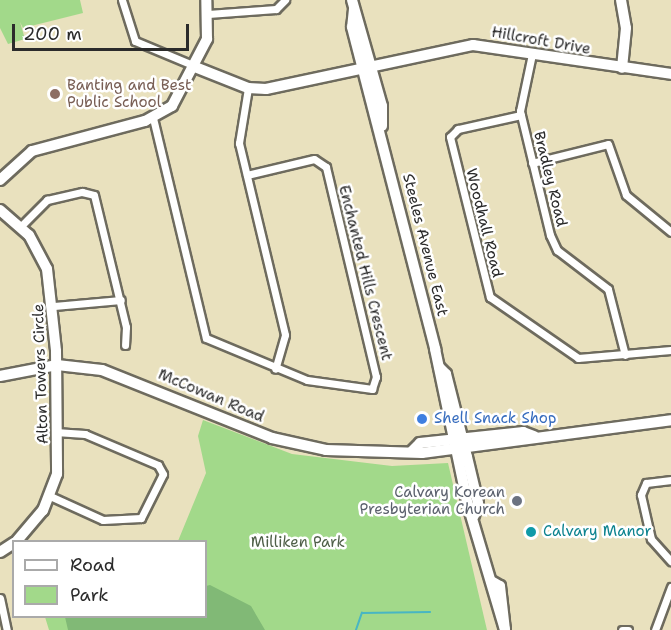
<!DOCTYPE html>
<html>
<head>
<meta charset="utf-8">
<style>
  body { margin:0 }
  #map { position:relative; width:671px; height:630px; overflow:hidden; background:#e9e1be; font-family:"Shantell Sans",sans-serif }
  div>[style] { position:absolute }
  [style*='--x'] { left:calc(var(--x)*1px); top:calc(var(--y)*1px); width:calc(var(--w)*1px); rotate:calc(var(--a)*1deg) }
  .green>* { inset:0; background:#a2d98a }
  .forest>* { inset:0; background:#81b976 }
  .stream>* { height:1.5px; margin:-0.75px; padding:0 0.75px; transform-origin:0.75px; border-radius:0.75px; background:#48b6c3 }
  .roads { filter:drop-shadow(2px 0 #6e6b5e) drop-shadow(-2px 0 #6e6b5e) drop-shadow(0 2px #6e6b5e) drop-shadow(0 -2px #6e6b5e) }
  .street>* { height:7px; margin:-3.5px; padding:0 3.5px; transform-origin:3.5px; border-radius:3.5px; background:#fff }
  .secondary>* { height:10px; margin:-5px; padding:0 5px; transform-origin:5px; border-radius:5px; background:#fff }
  .dots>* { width:16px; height:16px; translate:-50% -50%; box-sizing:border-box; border:3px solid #fff; border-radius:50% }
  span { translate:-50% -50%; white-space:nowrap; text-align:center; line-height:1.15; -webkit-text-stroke:5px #fff; paint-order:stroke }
  .street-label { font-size:15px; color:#2b2b2b }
  .education-label { font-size:15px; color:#785e54 }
  .left { translate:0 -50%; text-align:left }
  .shop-label { font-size:15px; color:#366cbe }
  .worship-label { font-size:15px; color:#5b616d }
  .right { translate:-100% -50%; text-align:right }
  .culture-label { font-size:15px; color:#0d838f }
  .park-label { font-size:15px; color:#4f5f48 }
  .legend { position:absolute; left:12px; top:540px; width:195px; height:78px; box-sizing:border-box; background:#fff; border:2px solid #aaa; margin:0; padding:8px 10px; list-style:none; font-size:18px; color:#2b2b2b }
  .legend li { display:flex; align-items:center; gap:12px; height:30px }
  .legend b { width:30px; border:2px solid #aaa }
  .scale { position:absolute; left:12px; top:24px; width:177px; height:27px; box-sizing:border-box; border:3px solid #2b2b2b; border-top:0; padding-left:8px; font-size:18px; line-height:21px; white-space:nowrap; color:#2b2b2b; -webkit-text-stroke:4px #fff; paint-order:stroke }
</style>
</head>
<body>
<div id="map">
  <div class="green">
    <i style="clip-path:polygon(0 0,80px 0,83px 13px,23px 28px,20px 22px,25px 39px,8px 44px,0 28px)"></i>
    <i style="clip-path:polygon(203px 420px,292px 454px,392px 466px,448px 463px,487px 630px,49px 630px,45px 617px,206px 616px,206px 542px,178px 541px,206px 473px,198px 436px)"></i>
  </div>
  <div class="forest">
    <i style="clip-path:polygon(210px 585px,251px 606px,265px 630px,68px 630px,65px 617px,206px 616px,206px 586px)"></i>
  </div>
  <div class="stream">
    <i style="--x:356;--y:630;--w:18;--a:-71"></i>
    <i style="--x:362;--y:613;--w:68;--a:-0.8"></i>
  </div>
  <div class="roads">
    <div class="street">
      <i style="--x:122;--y:0;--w:43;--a:72.4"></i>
      <i style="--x:135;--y:41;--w:65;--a:22.6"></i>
      <i style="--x:208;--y:14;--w:68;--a:-4.2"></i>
      <i style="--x:276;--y:9;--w:13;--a:-45"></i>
      <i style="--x:532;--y:54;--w:58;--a:101.9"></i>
      <i style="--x:520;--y:111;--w:128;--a:76.4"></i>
      <i style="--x:550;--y:235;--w:17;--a:65"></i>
      <i style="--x:557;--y:250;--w:64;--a:37.4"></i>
      <i style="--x:608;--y:289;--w:68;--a:75.6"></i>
      <i style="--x:248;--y:88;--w:56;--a:99.3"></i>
      <i style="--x:239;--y:143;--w:197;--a:76.5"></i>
      <i style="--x:285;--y:335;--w:35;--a:106"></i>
      <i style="--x:521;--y:115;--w:65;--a:167.5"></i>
      <i style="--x:458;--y:129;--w:11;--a:135"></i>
      <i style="--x:450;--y:137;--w:165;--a:76"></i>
      <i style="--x:490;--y:297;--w:107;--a:34.7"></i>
      <i style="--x:578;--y:358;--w:93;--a:-4.9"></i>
      <i style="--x:153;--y:118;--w:226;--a:76.5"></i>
      <i style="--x:206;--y:338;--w:109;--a:22.6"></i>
      <i style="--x:307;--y:380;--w:66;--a:7.9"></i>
      <i style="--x:372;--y:389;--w:13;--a:-72"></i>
      <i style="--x:376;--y:377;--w:216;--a:-103.4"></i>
      <i style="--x:326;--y:167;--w:14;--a:-146"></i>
      <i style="--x:314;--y:159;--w:69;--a:166.6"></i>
      <i style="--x:532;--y:163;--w:78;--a:-14"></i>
      <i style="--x:608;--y:144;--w:54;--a:70.6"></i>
      <i style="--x:626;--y:195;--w:58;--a:39.4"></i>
      <i style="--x:21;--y:226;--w:37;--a:-45"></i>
      <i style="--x:47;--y:200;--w:36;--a:-13"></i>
      <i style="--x:82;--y:192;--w:12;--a:14"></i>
      <i style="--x:94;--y:195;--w:136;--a:76.4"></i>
      <i style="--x:126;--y:327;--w:18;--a:93"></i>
      <i style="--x:54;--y:306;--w:67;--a:-5.1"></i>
      <i style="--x:671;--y:480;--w:25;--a:173"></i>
      <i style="--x:646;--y:483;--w:13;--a:113"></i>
      <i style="--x:641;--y:495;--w:45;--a:77.2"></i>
      <i style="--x:651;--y:539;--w:30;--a:48"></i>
      <i style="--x:50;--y:496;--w:58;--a:24.4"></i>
      <i style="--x:103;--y:520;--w:38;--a:-3"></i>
      <i style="--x:141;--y:518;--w:49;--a:-63.4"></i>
      <i style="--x:163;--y:474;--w:10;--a:-119"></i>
      <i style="--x:158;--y:465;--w:79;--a:-157"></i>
      <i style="--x:85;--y:434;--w:26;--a:-176"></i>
      <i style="--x:0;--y:598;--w:33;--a:78"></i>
      <i style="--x:622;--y:630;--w:6;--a:0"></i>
      <i style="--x:655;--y:630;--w:46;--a:-69.6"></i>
    </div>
    <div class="secondary">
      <i style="--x:352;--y:0;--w:110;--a:74.2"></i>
      <i style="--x:382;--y:106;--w:20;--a:90"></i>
      <i style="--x:621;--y:0;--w:28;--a:80"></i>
      <i style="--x:626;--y:28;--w:40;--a:95.7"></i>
      <i style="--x:354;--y:9;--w:18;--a:96"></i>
      <i style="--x:352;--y:27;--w:333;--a:75.5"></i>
      <i style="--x:435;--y:349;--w:159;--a:78.1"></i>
      <i style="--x:468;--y:505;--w:130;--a:73.5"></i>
      <i style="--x:195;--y:67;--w:57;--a:21.6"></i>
      <i style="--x:248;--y:88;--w:18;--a:3"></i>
      <i style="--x:266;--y:89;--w:212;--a:-12"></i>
      <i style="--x:473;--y:45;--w:200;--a:8.3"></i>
      <i style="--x:0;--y:180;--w:43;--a:-42.2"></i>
      <i style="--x:32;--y:151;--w:117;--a:-14.9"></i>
      <i style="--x:145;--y:121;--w:31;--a:-29"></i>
      <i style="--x:172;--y:106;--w:76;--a:-62.4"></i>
      <i style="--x:207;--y:39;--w:39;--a:-91"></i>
      <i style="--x:0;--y:210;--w:38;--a:41"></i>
      <i style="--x:29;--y:235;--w:38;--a:62"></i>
      <i style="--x:47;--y:269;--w:82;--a:83.7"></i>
      <i style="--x:56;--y:351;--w:123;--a:89.5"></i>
      <i style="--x:57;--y:474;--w:39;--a:111"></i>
      <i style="--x:43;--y:510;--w:42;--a:130.2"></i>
      <i style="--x:439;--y:367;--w:10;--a:45"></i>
      <i style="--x:446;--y:374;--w:86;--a:75.8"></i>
      <i style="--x:467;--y:457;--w:47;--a:76.6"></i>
      <i style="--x:478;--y:503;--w:13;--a:108"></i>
      <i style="--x:0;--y:376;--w:58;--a:-10.9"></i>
      <i style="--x:57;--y:365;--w:45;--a:6.3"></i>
      <i style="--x:102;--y:370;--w:183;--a:21.8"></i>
      <i style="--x:272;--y:438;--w:55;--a:12.5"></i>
      <i style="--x:326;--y:450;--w:96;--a:1.8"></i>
      <i style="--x:422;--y:453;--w:251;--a:-7.5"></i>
      <i style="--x:412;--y:451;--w:11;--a:-45"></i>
      <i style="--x:420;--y:443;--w:104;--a:-6.1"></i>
      <i style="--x:523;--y:432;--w:12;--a:20"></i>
      <i style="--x:0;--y:552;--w:17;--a:-33"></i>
      <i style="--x:493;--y:582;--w:8;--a:30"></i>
      <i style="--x:500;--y:586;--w:44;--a:83.5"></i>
    </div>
  </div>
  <div class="dots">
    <i style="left:55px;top:94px;background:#8d6e63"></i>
    <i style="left:422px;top:419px;background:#3f7fe0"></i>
    <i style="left:517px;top:501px;background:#6b7280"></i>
    <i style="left:531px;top:532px;background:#0f9aa8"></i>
  </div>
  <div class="street-label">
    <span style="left:541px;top:41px;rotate:10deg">Hillcroft Drive</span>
    <span style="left:550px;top:179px;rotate:76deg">Bradley Road</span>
    <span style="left:484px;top:223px;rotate:76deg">Woodhall Road</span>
    <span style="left:425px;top:245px;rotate:76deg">Steeles Avenue East</span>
    <span style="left:365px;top:273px;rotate:76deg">Enchanted Hills Crescent</span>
    <span style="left:41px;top:374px;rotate:-92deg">Alton Towers Circle</span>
    <span style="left:211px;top:396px;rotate:23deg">McCowan Road</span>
  </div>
  <div class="education-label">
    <span class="left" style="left:67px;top:94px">Banting and Best<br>Public School</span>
  </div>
  <div class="shop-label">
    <span class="left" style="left:434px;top:419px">Shell Snack Shop</span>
  </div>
  <div class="worship-label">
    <span class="right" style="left:505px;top:501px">Calvary Korean<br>Presbyterian Church</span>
  </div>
  <div class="culture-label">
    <span class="left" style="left:543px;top:532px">Calvary Manor</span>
  </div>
  <div class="park-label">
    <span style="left:298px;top:543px">Milliken Park</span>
  </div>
  <ul class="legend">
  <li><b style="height:8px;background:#fff"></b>Road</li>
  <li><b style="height:16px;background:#a2d98a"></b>Park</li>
  </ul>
  <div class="scale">200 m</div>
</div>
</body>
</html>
